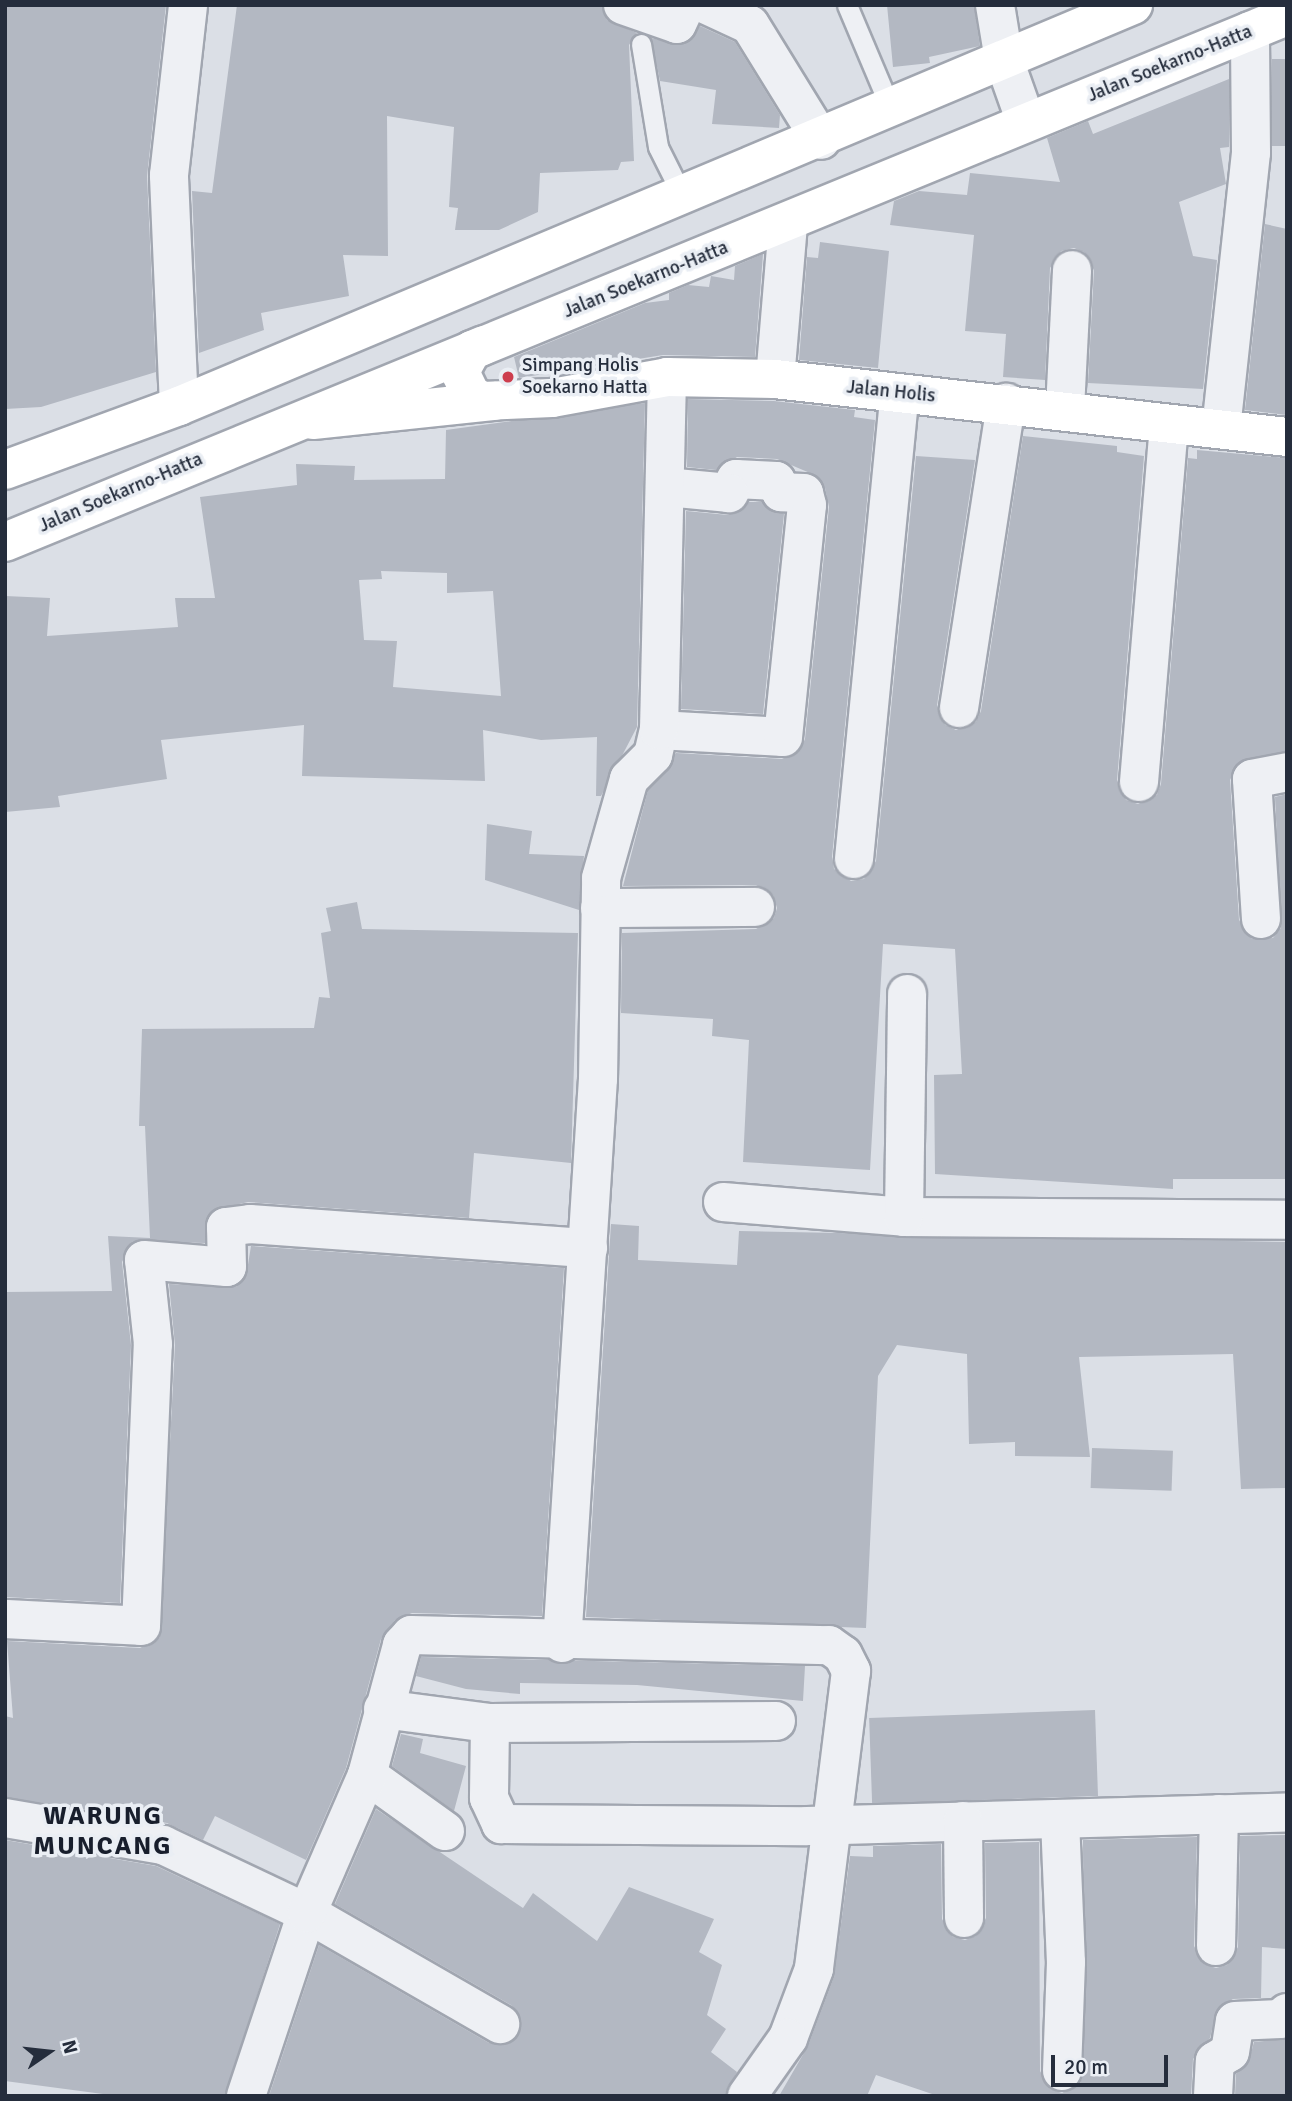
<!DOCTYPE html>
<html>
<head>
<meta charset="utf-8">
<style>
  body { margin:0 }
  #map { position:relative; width:1292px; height:2101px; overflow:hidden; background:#dbdfe6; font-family:Signika,sans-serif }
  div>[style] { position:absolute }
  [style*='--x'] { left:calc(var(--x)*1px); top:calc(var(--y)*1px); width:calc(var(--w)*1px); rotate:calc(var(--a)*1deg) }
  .building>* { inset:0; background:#b3b8c2; transform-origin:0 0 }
  .roads { filter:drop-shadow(2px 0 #a1a6b0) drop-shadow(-2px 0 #a1a6b0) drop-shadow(0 2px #a1a6b0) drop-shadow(0 -2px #a1a6b0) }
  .lane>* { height:19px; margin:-9.5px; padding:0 9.5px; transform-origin:9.5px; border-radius:9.5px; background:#eef0f4 }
  .street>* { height:38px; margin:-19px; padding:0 19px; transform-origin:19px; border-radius:19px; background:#eef0f4 }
  .secondary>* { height:38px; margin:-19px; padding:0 19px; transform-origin:19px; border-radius:19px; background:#fff }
  .highway>* { height:38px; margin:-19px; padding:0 19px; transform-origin:19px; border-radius:19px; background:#fff }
  .dots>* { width:19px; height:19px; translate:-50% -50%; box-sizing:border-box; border:4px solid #eaeef4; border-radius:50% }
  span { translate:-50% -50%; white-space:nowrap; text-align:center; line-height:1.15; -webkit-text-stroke:7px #eaeef4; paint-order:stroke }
  .street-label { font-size:19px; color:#252d3c }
  .poi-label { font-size:19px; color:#252d3c }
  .left { translate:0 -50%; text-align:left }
  .district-label { font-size:26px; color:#181e2c; font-weight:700; letter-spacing:2px }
  .frame { position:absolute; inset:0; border:7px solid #252d3c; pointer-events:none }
  .north { position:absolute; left:14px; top:2017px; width:70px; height:70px; -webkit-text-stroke:5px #eaeef4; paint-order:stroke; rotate:76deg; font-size:19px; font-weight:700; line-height:28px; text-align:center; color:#252d3c }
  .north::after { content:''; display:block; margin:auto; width:24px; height:32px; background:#252d3c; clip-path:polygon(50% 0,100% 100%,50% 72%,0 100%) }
  .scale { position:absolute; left:1051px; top:2055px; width:117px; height:32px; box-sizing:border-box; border:4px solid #252d3c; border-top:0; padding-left:9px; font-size:21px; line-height:24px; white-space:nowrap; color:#252d3c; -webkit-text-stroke:5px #eaeef4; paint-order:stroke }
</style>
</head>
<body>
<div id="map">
  <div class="building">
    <i style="clip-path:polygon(5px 5px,166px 5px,147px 176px,156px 372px,41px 407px,5px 409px)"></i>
    <i style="clip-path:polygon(237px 5px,602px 5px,607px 20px,637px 33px,629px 45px,634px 161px,621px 162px,618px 170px,540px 173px,538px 212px,499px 230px,455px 230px,458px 208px,449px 207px,454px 127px,387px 116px,388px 256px,343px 255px,349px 296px,261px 313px,264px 330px,199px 353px,192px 191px,212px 193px)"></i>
    <i style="clip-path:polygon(887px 5px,974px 5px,980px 46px,929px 57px,930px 63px,893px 67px)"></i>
    <i style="clip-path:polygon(700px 26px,735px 42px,780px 115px,779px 128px,712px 124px,716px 90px,660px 81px,651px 38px,681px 45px)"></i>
    <i style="left:1287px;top:59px;width:87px;height:15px;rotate:90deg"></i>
    <i style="clip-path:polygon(1229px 79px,1229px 147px,1220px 148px,1226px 184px,1179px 202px,1193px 256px,1217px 260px,1203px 389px,1088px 383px,1094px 270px,1084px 252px,1074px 248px,1061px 251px,1050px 268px,1045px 380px,1003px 377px,1006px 334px,965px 331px,974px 235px,890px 225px,894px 201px,919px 191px,967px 195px,970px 173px,1060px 182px,1047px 138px,1088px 121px,1093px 134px)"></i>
    <i style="clip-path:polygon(1265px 224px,1287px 229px,1287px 415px,1245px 410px)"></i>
    <i style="clip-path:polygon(820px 242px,889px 251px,878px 368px,799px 360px,807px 257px,818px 258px)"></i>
    <i style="clip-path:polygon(763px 254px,755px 357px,663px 355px,519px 378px,514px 357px,645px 303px,669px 300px,669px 293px,688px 285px,709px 287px,711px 276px,734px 280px,735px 266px)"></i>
    <i style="clip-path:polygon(688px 399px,774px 401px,855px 410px,854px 417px,875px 420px,832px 857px,834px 869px,851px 881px,864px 879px,876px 861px,916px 456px,975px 460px,937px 705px,945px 725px,956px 730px,976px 722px,981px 711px,1023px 436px,1117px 446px,1117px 452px,1144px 456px,1117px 780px,1126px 800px,1138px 804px,1157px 795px,1161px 784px,1188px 458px,1197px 459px,1197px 450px,1287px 458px,1287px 751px,1239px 762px,1230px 780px,1239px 920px,1252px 939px,1273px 938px,1281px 928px,1275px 797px,1287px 794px,1287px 1179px,1173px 1179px,1173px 1189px,935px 1174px,934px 1075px,962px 1074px,955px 949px,883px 944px,870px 1170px,743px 1162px,749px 1040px,712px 1036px,713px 1019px,621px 1013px,622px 933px,756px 929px,774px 918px,777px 908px,773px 895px,756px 885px,623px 886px,648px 790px,676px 753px,782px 759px,800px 750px,805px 739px,829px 507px,825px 488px,817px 476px,777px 459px,737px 457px,716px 470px,687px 467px)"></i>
    <i style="clip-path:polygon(evenodd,645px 403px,637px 727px,601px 796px,596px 796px,597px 737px,541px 740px,483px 730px,485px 781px,302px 776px,304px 725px,161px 740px,167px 779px,58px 796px,60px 807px,5px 812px,5px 596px,50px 598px,47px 636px,178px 627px,175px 598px,215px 598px,200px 497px,297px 485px,296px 464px,355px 466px,354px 480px,445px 479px,446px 430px,645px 403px,381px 571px,447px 573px,447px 593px,493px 591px,501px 696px,393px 687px,397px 641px,364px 640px,359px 580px,382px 579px,381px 571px)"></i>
    <i style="clip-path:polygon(762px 502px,784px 514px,763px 714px,681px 709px,686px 511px,728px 515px,749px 502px)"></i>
    <i style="clip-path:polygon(487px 824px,532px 831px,529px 854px,584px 856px,579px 910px,485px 880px)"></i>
    <i style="clip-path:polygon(357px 902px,362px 929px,578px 933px,571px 1163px,474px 1153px,469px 1218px,248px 1202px,213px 1210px,205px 1243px,133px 1241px,122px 1262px,131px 1345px,120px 1603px,5px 1597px,5px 1292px,112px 1291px,108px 1236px,150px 1238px,145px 1126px,139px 1126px,142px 1029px,314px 1028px,319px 997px,330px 998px,321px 933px,331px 931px,326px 908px)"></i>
    <i style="clip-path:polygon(611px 1224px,639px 1226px,638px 1260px,737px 1265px,739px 1231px,1287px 1242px,1287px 1488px,1241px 1489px,1233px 1354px,1079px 1357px,1090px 1457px,1015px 1456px,1015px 1442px,969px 1444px,967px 1354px,897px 1345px,878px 1376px,866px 1628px,586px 1617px)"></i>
    <i style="clip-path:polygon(251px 1246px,564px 1268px,542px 1616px,412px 1613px,395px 1620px,381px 1639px,346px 1768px,306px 1860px,215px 1816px,203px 1840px,167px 1823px,5px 1797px,5px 1716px,13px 1718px,7px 1641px,140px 1648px,160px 1637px,175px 1345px,169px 1284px,236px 1287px,246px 1277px)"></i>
    <i style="left:1092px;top:1448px;width:81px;height:40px;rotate:2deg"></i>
    <i style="clip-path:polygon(421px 1657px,805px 1666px,803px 1701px,637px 1685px,520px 1683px,520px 1694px,466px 1689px,416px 1676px)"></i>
    <i style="left:1095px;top:1710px;width:86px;height:226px;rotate:88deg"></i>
    <i style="clip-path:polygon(401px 1734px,423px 1739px,420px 1753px,466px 1766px,454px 1811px,392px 1766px)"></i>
    <i style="clip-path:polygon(376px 1809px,523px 1908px,533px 1893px,597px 1941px,629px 1887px,714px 1919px,699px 1952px,722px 1965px,707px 2015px,726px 2029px,711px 2052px,737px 2072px,725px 2096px,269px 2096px,319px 1945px,489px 2043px,510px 2043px,519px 2034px,519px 2014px,511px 2005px,335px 1904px)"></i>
    <i style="clip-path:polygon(1287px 1835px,1287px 1949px,1262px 1947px,1261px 1998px,1233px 1999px,1217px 2009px,1210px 2038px,1193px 2059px,1191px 2096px,938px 2096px,876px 2075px,867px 2096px,779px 2096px,808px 2046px,834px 1977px,850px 1856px,873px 1857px,873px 1846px,941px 1844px,942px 1919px,953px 1937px,965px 1940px,976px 1936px,986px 1918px,985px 1843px,1039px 1842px,1040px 2071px,1050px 2089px,1062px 2093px,1080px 2083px,1084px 2072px,1083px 1840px,1197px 1837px,1194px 1946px,1204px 1964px,1216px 1968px,1227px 1965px,1238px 1947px,1240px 1836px)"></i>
    <i style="clip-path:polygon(5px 1840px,156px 1866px,280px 1924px,225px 2096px,118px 2096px,5px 2081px)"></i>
    <i style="clip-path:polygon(1287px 2039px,1287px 2096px,1235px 2096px,1236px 2074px,1248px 2064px,1254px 2042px)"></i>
  </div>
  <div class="roads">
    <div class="lane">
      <i style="--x:847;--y:5;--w:111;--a:67.1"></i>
      <i style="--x:641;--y:44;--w:104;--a:80.6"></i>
      <i style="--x:658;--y:147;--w:56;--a:63.4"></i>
    </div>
    <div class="street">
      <i style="--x:623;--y:5;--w:57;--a:19.4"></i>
      <i style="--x:677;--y:24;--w:21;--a:-65"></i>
      <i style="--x:707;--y:5;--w:47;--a:24.9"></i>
      <i style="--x:750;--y:25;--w:135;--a:58.3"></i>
      <i style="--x:995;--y:5;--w:56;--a:80.7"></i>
      <i style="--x:1004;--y:60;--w:66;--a:70.5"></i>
      <i style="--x:775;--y:379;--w:156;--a:-85.2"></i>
      <i style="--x:179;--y:406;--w:231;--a:-92.5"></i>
      <i style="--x:169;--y:175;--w:171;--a:-83.6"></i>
      <i style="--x:1065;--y:409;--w:139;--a:-87.1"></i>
      <i style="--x:1221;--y:429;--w:278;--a:-83.8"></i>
      <i style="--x:1251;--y:153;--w:122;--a:-90.5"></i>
      <i style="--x:959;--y:708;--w:309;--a:-81.2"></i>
      <i style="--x:659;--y:730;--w:124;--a:3.2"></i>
      <i style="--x:783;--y:737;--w:233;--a:-84.1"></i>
      <i style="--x:807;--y:505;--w:12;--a:-104"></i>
      <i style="--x:804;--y:493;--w:23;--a:-178"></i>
      <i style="--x:781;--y:492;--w:12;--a:-114"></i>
      <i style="--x:776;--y:481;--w:40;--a:-177.1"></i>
      <i style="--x:736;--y:479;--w:16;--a:117"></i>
      <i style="--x:729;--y:493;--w:64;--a:-174.6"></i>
      <i style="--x:1139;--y:782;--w:358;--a:-85.2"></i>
      <i style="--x:854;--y:859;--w:467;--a:-84.4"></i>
      <i style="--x:600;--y:908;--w:155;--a:-0.4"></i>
      <i style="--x:1261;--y:919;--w:140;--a:-93.7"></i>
      <i style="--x:1252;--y:779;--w:36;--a:-11"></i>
      <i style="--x:723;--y:1202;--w:182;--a:4.7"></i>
      <i style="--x:904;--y:1217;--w:383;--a:0.4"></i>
      <i style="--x:904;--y:1217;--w:223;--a:-89.2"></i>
      <i style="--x:5;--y:1619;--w:136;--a:2.9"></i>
      <i style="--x:141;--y:1626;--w:282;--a:-87.6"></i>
      <i style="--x:153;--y:1344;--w:84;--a:-96.1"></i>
      <i style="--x:144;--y:1260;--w:83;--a:4.8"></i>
      <i style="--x:227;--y:1267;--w:40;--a:-91.4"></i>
      <i style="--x:226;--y:1227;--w:24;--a:-7"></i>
      <i style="--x:250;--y:1224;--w:339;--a:4.1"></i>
      <i style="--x:562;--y:1643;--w:565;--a:-86.35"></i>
      <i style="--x:598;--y:1079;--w:201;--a:-89.1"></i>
      <i style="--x:601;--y:878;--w:103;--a:-74.2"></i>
      <i style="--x:629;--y:779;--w:34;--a:-45"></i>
      <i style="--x:653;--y:755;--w:26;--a:-77"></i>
      <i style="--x:659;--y:730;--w:353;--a:-88.7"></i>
      <i style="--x:383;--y:1709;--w:108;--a:7.5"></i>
      <i style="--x:490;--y:1723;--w:286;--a:-0.4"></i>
      <i style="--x:490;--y:1723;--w:75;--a:90.8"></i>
      <i style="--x:489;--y:1798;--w:29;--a:65"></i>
      <i style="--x:501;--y:1824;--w:306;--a:0.4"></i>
      <i style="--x:807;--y:1826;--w:480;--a:-1.6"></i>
      <i style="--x:367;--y:1775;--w:96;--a:35.7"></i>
      <i style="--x:5;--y:1818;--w:160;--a:9.7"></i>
      <i style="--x:163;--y:1845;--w:159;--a:25.3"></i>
      <i style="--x:307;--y:1913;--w:223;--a:29.9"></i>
      <i style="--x:1060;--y:1820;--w:142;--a:87.6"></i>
      <i style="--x:1066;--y:1962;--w:109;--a:92.1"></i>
      <i style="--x:963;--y:1821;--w:97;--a:89.4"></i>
      <i style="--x:1216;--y:1946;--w:132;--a:-88.7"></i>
      <i style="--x:246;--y:2096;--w:193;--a:-71.6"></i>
      <i style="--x:307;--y:1913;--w:150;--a:-66.5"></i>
      <i style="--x:367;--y:1775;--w:135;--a:-74.9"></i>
      <i style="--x:402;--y:1645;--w:13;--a:-48"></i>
      <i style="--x:411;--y:1635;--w:418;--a:1.4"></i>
      <i style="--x:829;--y:1645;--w:17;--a:36"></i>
      <i style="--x:843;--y:1655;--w:18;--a:63"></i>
      <i style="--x:851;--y:1671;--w:300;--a:97.1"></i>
      <i style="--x:814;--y:1969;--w:74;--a:110.6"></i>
      <i style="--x:788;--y:2038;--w:71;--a:125.3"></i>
      <i style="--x:1213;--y:2096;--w:35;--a:-87"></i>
      <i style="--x:1215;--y:2061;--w:17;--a:-31"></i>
      <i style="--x:1230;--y:2052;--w:31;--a:-81"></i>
      <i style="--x:1235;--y:2021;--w:45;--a:-2.5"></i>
      <i style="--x:1280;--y:2019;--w:9;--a:-41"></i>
    </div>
    <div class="secondary">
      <i style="--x:484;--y:345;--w:13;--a:157"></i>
      <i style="--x:472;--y:350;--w:25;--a:119"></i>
      <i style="--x:460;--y:372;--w:25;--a:64"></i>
      <i style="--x:471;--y:395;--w:13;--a:27"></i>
      <i style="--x:483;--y:401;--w:69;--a:-2.5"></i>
      <i style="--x:552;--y:398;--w:117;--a:-10.3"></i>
      <i style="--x:667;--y:377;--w:108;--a:1.1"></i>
      <i style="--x:775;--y:379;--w:515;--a:6.46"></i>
      <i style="--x:313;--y:420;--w:183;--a:-6"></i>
    </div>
    <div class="highway">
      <i style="--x:5;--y:470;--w:185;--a:-20.2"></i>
      <i style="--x:179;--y:406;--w:1035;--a:-22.8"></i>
      <i style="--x:5;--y:542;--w:1386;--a:-22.31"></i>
    </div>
  </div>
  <div class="dots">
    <i style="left:508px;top:377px;background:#cd3e4e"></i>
  </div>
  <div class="street-label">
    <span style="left:1170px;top:64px;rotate:-22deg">Jalan Soekarno-Hatta</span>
    <span style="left:646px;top:280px;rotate:-22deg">Jalan Soekarno-Hatta</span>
    <span style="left:891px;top:392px;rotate:6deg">Jalan Holis</span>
    <span style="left:121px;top:493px;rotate:-23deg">Jalan Soekarno-Hatta</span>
  </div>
  <div class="poi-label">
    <span class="left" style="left:522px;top:377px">Simpang Holis<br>Soekarno Hatta</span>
  </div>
  <div class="district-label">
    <span style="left:103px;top:1832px">WARUNG<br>MUNCANG</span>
  </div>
  <div class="frame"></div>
  <div class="north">N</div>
  <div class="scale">20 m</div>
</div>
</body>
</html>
